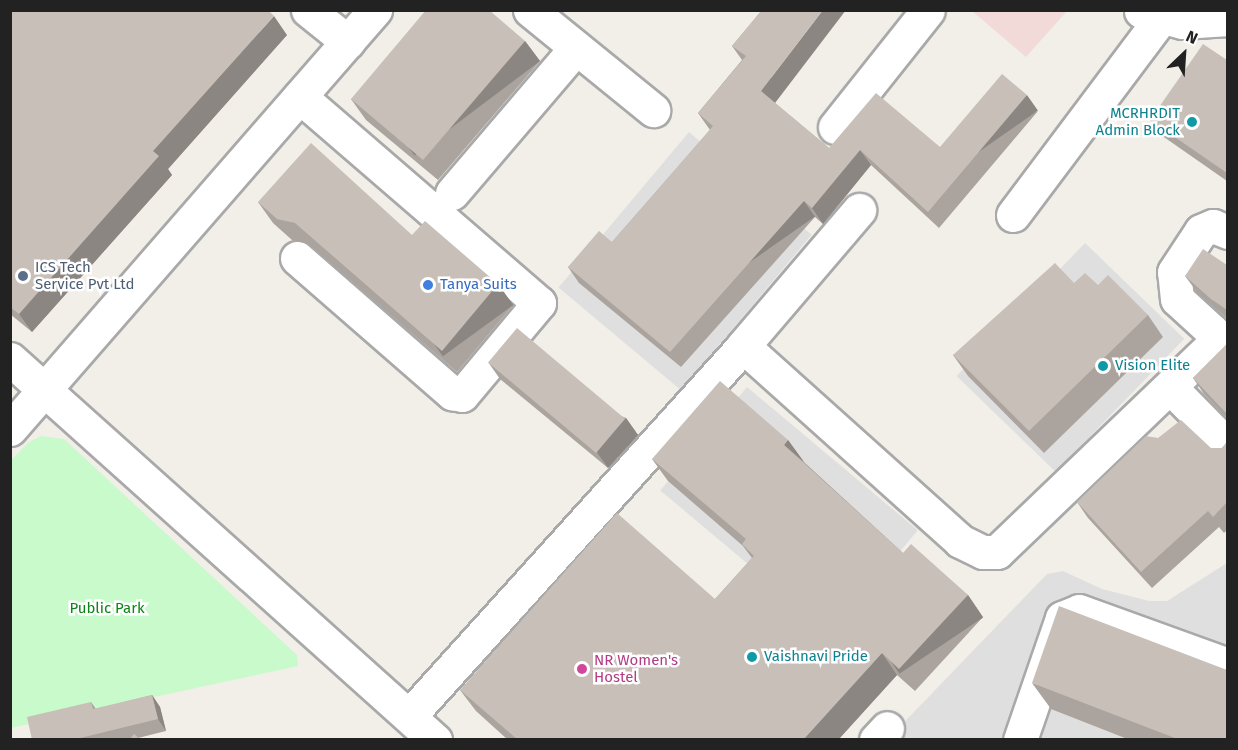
<!DOCTYPE html>
<html>
<head>
<meta charset="utf-8">
<style>
  body { margin:0 }
  #map { position:relative; width:1238px; height:750px; overflow:hidden; background:#f2efe9; font-family:"Fira Sans",sans-serif }
  div>[style] { position:absolute }
  [style*='--x'] { left:calc(var(--x)*1px); top:calc(var(--y)*1px); width:calc(var(--w)*1px); rotate:calc(var(--a)*1deg) }
  .residential>* { inset:0; background:#e0dfdf; transform-origin:0 0 }
  .commercial>* { inset:0; background:#f2dad9 }
  .park>* { inset:0; background:#c8facc }
  .roads { filter:drop-shadow(2px 0 #a9a9a9) drop-shadow(-2px 0 #a9a9a9) drop-shadow(0 2px #a9a9a9) drop-shadow(0 -2px #a9a9a9) }
  .street>* { height:33px; margin:-16.5px; padding:0 16.5px; transform-origin:16.5px; border-radius:16.5px; background:#fff }
  .wall>* { inset:0; background:#aba49e }
  .shaded-wall>* { inset:0; background:#8b8681; transform-origin:0 0 }
  .building>* { inset:0; background:#c7bfb8; transform-origin:0 0 }
  .dots>* { width:16px; height:16px; translate:-50% -50%; box-sizing:border-box; border:3px solid #fff; border-radius:50% }
  span { translate:-50% -50%; white-space:nowrap; text-align:center; line-height:1.15; -webkit-text-stroke:5px #fff; paint-order:stroke }
  .culture-label { font-size:15px; color:#0d838f }
  .right { translate:-100% -50%; text-align:right }
  .left { translate:0 -50%; text-align:left }
  .service-label { font-size:15px; color:#4e5e75 }
  .shop-label { font-size:15px; color:#366cbe }
  .park-label { font-size:15px; color:#0c8416 }
  .hotel-label { font-size:15px; color:#b23c85 }
  .frame { position:absolute; inset:0; border:12px solid #222; pointer-events:none }
  .north { position:absolute; left:1154px; top:24px; width:60px; height:60px; -webkit-text-stroke:4px #fff; paint-order:stroke; rotate:25deg; font-size:16px; font-weight:700; line-height:24px; text-align:center; color:#222 }
  .north::after { content:''; display:block; margin:auto; width:21px; height:27px; background:#222; clip-path:polygon(50% 0,100% 100%,50% 72%,0 100%) }
</style>
</head>
<body>
<div id="map">
  <div class="residential">
    <i style="left:689px;top:132px;width:160px;height:203px;rotate:40deg"></i>
    <i style="left:1085px;top:243px;width:138px;height:185px;rotate:44deg"></i>
    <i style="left:747px;top:387px;width:223px;height:135px;rotate:40deg"></i>
    <i style="clip-path:polygon(1227px 563px,1227px 739px,887px 740px,1047px 574px,1063px 571px,1102px 589px,1149px 601px,1167px 601px)"></i>
  </div>
  <div class="commercial">
    <i style="clip-path:polygon(972px 11px,1067px 11px,1026px 57px)"></i>
  </div>
  <div class="park">
    <i style="clip-path:polygon(41px 436px,64px 439px,297px 655px,298px 666px,11px 728px,10px 461px,29px 442px)"></i>
  </div>
  <div class="roads">
    <div class="street">
      <i style="--x:308;--y:10;--w:51;--a:38.7"></i>
      <i style="--x:530;--y:10;--w:159;--a:39.1"></i>
      <i style="--x:1141;--y:11;--w:42;--a:15"></i>
      <i style="--x:1182;--y:22;--w:46;--a:-3.7"></i>
      <i style="--x:835;--y:127;--w:149;--a:-51.5"></i>
      <i style="--x:452;--y:193;--w:191;--a:-49.5"></i>
      <i style="--x:1013;--y:215;--w:246;--a:-53.1"></i>
      <i style="--x:297;--y:258;--w:206;--a:41.1"></i>
      <i style="--x:452;--y:393;--w:10;--a:11"></i>
      <i style="--x:462;--y:395;--w:120;--a:-50.1"></i>
      <i style="--x:539;--y:303;--w:316;--a:-139.2"></i>
      <i style="--x:743;--y:346;--w:292;--a:41.9"></i>
      <i style="--x:960;--y:541;--w:25;--a:26"></i>
      <i style="--x:983;--y:552;--w:14;--a:0"></i>
      <i style="--x:997;--y:552;--w:301;--a:-43.8"></i>
      <i style="--x:1214;--y:344;--w:13;--a:-99"></i>
      <i style="--x:1212;--y:331;--w:47;--a:-137.6"></i>
      <i style="--x:1177;--y:299;--w:27;--a:-96"></i>
      <i style="--x:1174;--y:272;--w:49;--a:-56.6"></i>
      <i style="--x:1201;--y:231;--w:13;--a:-23"></i>
      <i style="--x:1213;--y:226;--w:16;--a:22"></i>
      <i style="--x:10;--y:359;--w:571;--a:41.88"></i>
      <i style="--x:1171;--y:388;--w:81;--a:45.5"></i>
      <i style="--x:10;--y:429;--w:556;--a:-48.94"></i>
      <i style="--x:410;--y:715;--w:497;--a:-47.9"></i>
      <i style="--x:743;--y:346;--w:179;--a:-49.5"></i>
      <i style="--x:876;--y:740;--w:16;--a:-47"></i>
      <i style="--x:1020;--y:740;--w:129;--a:-71"></i>
      <i style="--x:1062;--y:618;--w:18;--a:-22"></i>
      <i style="--x:1079;--y:611;--w:158;--a:19.9"></i>
    </div>
  </div>
  <div class="wall">
    <i style="clip-path:polygon(10px 10px,287px 35px,168px 169px,172px 175px,32px 332px,10px 314px)"></i>
    <i style="clip-path:polygon(762px 10px,775px 103px,829px 148px,940px 147px,1038px 111px,939px 228px,871px 165px,823px 224px,815px 217px,681px 367px,579px 283px,568px 267px,612px 242px,710px 130px,698px 113px,742px 60px,732px 46px)"></i>
    <i style="clip-path:polygon(525px 41px,540px 61px,438px 180px,366px 120px,351px 99px)"></i>
    <i style="clip-path:polygon(1227px 60px,1227px 181px,1161px 135px,1150px 120px)"></i>
    <i style="clip-path:polygon(258px 202px,412px 235px,498px 284px,513px 305px,457px 372px,309px 244px,292px 240px,273px 223px)"></i>
    <i style="clip-path:polygon(1227px 265px,1227px 318px,1223px 315px,1197px 292px,1185px 276px)"></i>
    <i style="clip-path:polygon(1074px 283px,1098px 285px,1148px 315px,1163px 337px,1044px 453px,968px 376px,953px 355px)"></i>
    <i style="clip-path:polygon(1227px 344px,1227px 418px,1204px 394px,1193px 378px)"></i>
    <i style="clip-path:polygon(488px 362px,626px 418px,638px 435px,608px 468px,500px 379px)"></i>
    <i style="clip-path:polygon(788px 440px,804px 462px,903px 553px,968px 595px,983px 617px,915px 691px,897px 675px,838px 740px,508px 740px,476px 711px,460px 690px,715px 599px,752px 558px,743px 546px,668px 481px,652px 459px)"></i>
    <i style="clip-path:polygon(1227px 442px,1227px 530px,1224px 533px,1219px 527px,1152px 588px,1088px 518px,1077px 502px,1211px 448px,1222px 448px)"></i>
    <i style="clip-path:polygon(1032px 683px,1227px 740px,1130px 740px,1051px 709px)"></i>
    <i style="clip-path:polygon(152px 695px,160px 707px,166px 731px,138px 738px,141px 740px,32px 740px,91px 702px,96px 709px)"></i>
  </div>
  <div class="shaded-wall">
    <i style="clip-path:polygon(823px 10px,846px 10px,772px 107px,761px 91px)"></i>
    <i style="clip-path:polygon(274px 16px,287px 35px,168px 169px,172px 175px,32px 332px,19px 314px,153px 151px)"></i>
    <i style="left:525px;top:41px;width:25px;height:157px;rotate:53deg"></i>
    <i style="left:1027px;top:95px;width:19px;height:153px;rotate:55deg"></i>
    <i style="clip-path:polygon(860px 150px,871px 165px,823px 224px,812px 208px)"></i>
    <i style="left:804px;top:201px;width:19px;height:202px;rotate:55deg"></i>
    <i style="left:498px;top:284px;width:26px;height:87px;rotate:54deg"></i>
    <i style="clip-path:polygon(626px 418px,638px 435px,608px 468px,596px 451px)"></i>
    <i style="clip-path:polygon(788px 440px,804px 462px,784px 445px)"></i>
    <i style="left:968px;top:595px;width:27px;height:101px;rotate:56deg"></i>
    <i style="clip-path:polygon(882px 653px,897px 675px,838px 740px,803px 740px)"></i>
    <i style="clip-path:polygon(152px 695px,160px 707px,166px 731px,158px 719px)"></i>
  </div>
  <div class="building">
    <i style="clip-path:polygon(10px 10px,268px 10px,274px 16px,153px 151px,159px 156px,19px 314px,10px 307px)"></i>
    <i style="clip-path:polygon(426px 10px,489px 10px,525px 41px,423px 160px,351px 99px)"></i>
    <i style="clip-path:polygon(762px 10px,823px 10px,761px 91px,829px 148px,876px 93px,940px 147px,1002px 74px,1027px 95px,928px 212px,860px 150px,812px 208px,804px 201px,670px 352px,568px 267px,599px 231px,612px 242px,713px 126px,698px 113px,746px 56px,732px 46px)"></i>
    <i style="clip-path:polygon(1203px 44px,1227px 60px,1227px 173px,1150px 120px)"></i>
    <i style="clip-path:polygon(311px 143px,412px 235px,425px 221px,498px 284px,442px 351px,295px 223px,277px 219px,258px 202px)"></i>
    <i style="clip-path:polygon(1203px 249px,1227px 265px,1227px 310px,1211px 299px,1185px 276px)"></i>
    <i style="clip-path:polygon(1055px 263px,1074px 283px,1085px 273px,1098px 285px,1108px 275px,1148px 315px,1029px 431px,953px 355px)"></i>
    <i style="left:517px;top:328px;width:141px;height:45px;rotate:40deg"></i>
    <i style="clip-path:polygon(1227px 344px,1227px 414px,1193px 378px)"></i>
    <i style="clip-path:polygon(720px 381px,788px 440px,784px 445px,903px 553px,911px 544px,968px 595px,899px 669px,882px 653px,803px 740px,518px 740px,460px 690px,617px 513px,715px 599px,754px 556px,742px 544px,746px 539px,652px 459px)"></i>
    <i style="clip-path:polygon(1181px 420px,1211px 448px,1222px 448px,1227px 442px,1227px 502px,1213px 517px,1208px 511px,1141px 572px,1077px 502px,1146px 436px,1158px 438px)"></i>
    <i style="clip-path:polygon(1059px 606px,1227px 670px,1227px 740px,1180px 740px,1032px 683px)"></i>
    <i style="clip-path:polygon(152px 695px,158px 719px,72px 740px,32px 740px,27px 717px,91px 702px,93px 709px)"></i>
    <i style="clip-path:polygon(134px 734px,141px 740px,129px 740px)"></i>
  </div>
  <div class="dots">
    <i style="left:1192px;top:122px;background:#0f9aa8"></i>
    <i style="left:23px;top:276px;background:#5c6f8a"></i>
    <i style="left:428px;top:285px;background:#3f7fe0"></i>
    <i style="left:1103px;top:366px;background:#0f9aa8"></i>
    <i style="left:752px;top:657px;background:#0f9aa8"></i>
    <i style="left:582px;top:669px;background:#d1479c"></i>
  </div>
  <div class="culture-label">
    <span class="right" style="left:1180px;top:122px">MCRHRDIT<br>Admin Block</span>
    <span class="left" style="left:1115px;top:366px">Vision Elite</span>
    <span class="left" style="left:764px;top:657px">Vaishnavi Pride</span>
  </div>
  <div class="service-label">
    <span class="left" style="left:35px;top:276px">ICS Tech<br>Service Pvt Ltd</span>
  </div>
  <div class="shop-label">
    <span class="left" style="left:440px;top:285px">Tanya Suits</span>
  </div>
  <div class="park-label">
    <span style="left:107px;top:609px">Public Park</span>
  </div>
  <div class="hotel-label">
    <span class="left" style="left:594px;top:669px">NR Women's<br>Hostel</span>
  </div>
  <div class="frame"></div>
  <div class="north">N</div>
</div>
</body>
</html>
